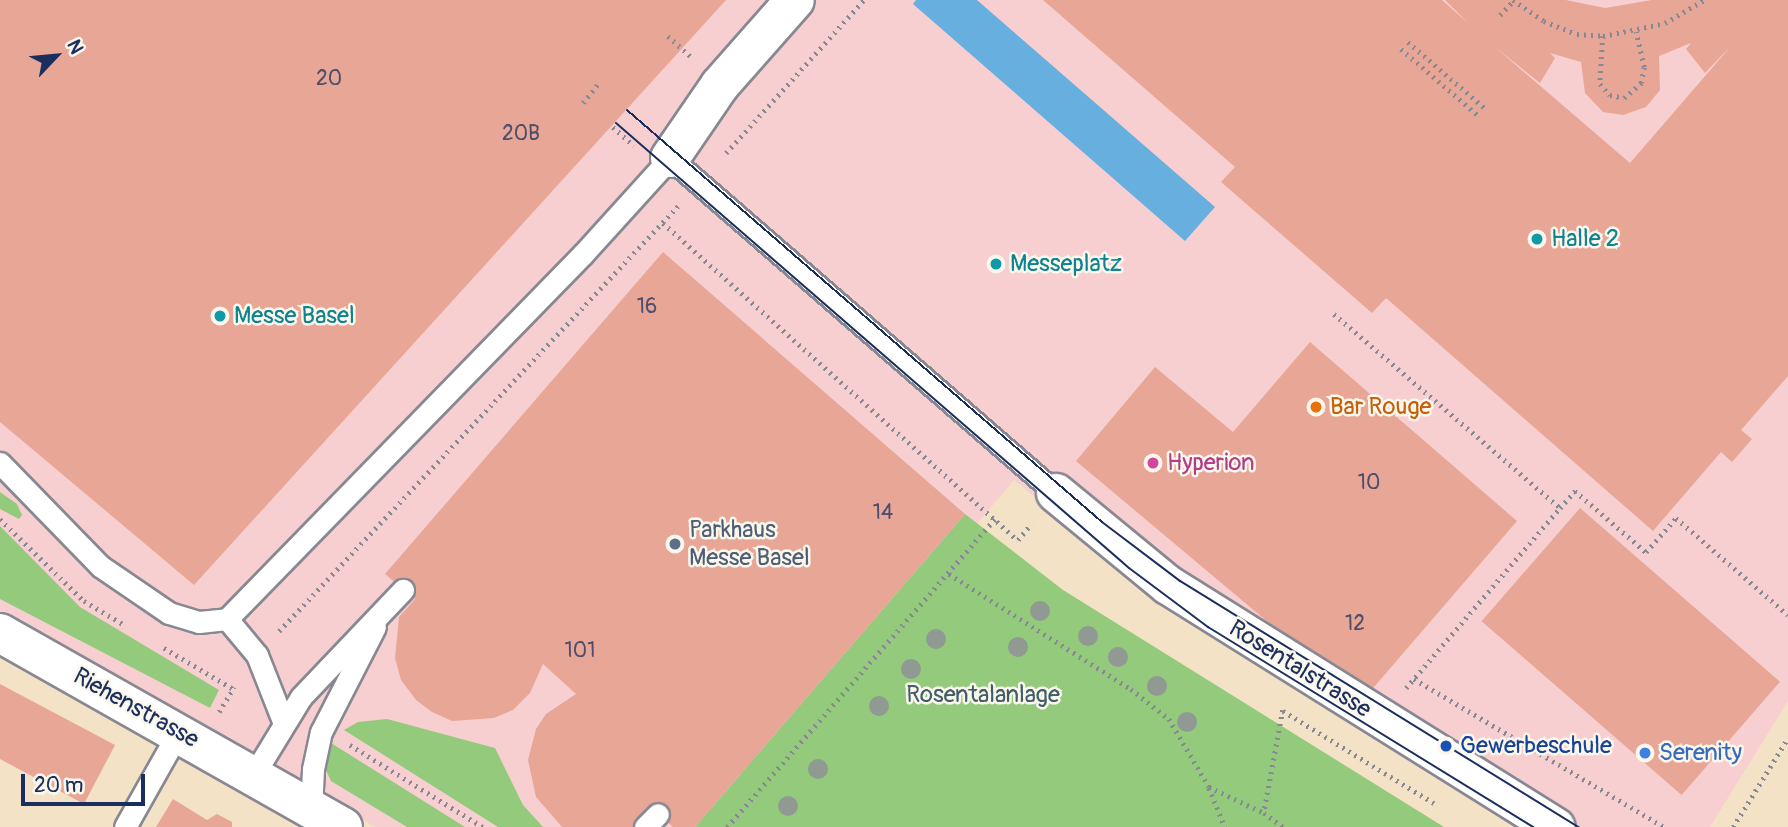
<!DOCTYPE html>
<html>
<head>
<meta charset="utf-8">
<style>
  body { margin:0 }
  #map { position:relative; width:1788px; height:827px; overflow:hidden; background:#f4e2c7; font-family:Pangolin,sans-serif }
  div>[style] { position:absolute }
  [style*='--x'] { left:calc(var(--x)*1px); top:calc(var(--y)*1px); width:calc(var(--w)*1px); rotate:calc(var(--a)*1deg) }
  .built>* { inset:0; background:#f7cfd1 }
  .green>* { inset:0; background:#93ca7c }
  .water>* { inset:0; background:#67afde }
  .building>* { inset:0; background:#e8a696; transform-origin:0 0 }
  .path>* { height:4.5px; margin-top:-2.25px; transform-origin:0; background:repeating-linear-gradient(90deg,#888892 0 2px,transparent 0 7px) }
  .roads { filter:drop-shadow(2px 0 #888892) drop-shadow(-2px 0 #888892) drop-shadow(0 2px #888892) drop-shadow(0 -2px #888892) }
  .service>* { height:21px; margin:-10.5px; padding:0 10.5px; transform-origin:10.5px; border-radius:10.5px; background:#fff }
  .minor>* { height:38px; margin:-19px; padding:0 19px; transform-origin:19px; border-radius:19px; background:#fff }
  .secondary>* { height:38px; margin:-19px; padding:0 19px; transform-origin:19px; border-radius:19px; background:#fff }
  .tram>* { height:2px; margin:-1px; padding:0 1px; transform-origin:1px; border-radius:1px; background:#1b2f5e }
  .trees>* { width:20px; height:20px; margin:-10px; border-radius:50%; background:#909992 }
  .dots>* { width:19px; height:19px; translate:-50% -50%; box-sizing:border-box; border:4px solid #fbf7ec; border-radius:50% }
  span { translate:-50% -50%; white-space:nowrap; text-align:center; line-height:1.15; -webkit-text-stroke:5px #fbf7ec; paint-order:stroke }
  .number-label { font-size:21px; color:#4e4d6c }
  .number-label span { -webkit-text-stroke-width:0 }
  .culture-label { font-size:24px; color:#0d838f }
  .left { translate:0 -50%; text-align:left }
  .food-label { font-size:24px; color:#c56008 }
  .hotel-label { font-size:24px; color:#b23c85 }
  .service-label { font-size:24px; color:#4e5e75 }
  .street-label { font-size:24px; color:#1b2f5e }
  .park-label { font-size:24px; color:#3f5e67 }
  .transit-label { font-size:24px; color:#164399 }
  .shop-label { font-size:24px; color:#366cbe }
  .north { position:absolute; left:21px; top:21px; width:70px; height:70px; -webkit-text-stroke:5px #fbf7ec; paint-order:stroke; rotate:64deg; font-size:19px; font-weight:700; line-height:28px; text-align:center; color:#1b2f5e }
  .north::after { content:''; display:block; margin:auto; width:24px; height:32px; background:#1b2f5e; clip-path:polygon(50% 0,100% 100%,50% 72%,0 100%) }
  .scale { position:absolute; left:21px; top:774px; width:124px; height:32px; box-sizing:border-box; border:4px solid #1b2f5e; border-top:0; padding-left:9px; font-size:21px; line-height:24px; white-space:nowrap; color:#1b2f5e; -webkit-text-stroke:5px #fbf7ec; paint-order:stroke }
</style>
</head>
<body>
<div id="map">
  <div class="built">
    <i style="clip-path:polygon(0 0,1788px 0,1788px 701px,1710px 827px,1520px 827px,1366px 734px,1176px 610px,1014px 480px,721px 827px,375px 827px,247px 750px,0 617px)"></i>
  </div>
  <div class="green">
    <i style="clip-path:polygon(0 492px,17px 504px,22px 515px,19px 519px,0 509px)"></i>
    <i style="clip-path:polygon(965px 514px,1063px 590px,1444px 827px,695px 827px)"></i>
    <i style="clip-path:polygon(0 526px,80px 607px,219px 690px,210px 708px,0 599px)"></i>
    <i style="clip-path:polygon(387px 719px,495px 748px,523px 805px,543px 827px,498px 827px,344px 730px,358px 722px)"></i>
    <i style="clip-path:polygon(331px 743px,465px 827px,407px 827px,331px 781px,324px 766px)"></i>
  </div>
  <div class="water">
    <i style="clip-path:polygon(916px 0,977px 0,1215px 207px,1185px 241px,913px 4px)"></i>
  </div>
  <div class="building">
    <i style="clip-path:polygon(0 0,726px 0,194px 585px,0 422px)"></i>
    <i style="clip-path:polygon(evenodd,1043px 0,1442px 0,1468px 23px,1445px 0,1566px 0,1605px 8px,1652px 0,1788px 0,1788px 376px,1741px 430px,1752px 439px,1732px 462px,1721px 452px,1653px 531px,1386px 298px,1372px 313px,1221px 182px,1235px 167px,1043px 0,1691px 43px,1686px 49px,1705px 73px,1731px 46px,1630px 163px,1495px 47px,1540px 83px,1555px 58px,1550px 53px,1581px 62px,1585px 93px,1603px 112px,1623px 115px,1646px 107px,1660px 90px,1659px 56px,1691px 43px)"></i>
    <i style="clip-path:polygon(663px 252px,965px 514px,695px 827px,673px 827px,658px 814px,640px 827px,562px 827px,536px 797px,528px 760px,536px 729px,546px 714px,576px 694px,543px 664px,530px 693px,513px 710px,494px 718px,452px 721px,432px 712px,416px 700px,401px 680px,395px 658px,399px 617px,415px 599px,385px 574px)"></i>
    <i style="clip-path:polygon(1310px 342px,1517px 521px,1362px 701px,1076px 461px,1155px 367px,1233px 432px)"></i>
    <i style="left:1580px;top:508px;width:265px;height:150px;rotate:41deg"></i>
    <i style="clip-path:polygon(0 684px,115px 745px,84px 804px,0 759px)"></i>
    <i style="clip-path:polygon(173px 799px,207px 820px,217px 814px,232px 822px,232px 827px,156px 827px)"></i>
  </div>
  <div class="path">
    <i style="--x:1513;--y:0;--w:37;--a:34"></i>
    <i style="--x:1544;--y:21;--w:35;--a:22"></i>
    <i style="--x:1577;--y:34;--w:26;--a:4"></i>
    <i style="--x:1603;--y:36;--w:63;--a:-11.8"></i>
    <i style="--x:1665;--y:23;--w:45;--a:-30.5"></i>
    <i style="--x:1500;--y:15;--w:19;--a:-47"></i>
    <i style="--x:668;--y:36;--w:30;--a:42"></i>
    <i style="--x:1603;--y:36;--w:48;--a:93.6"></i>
    <i style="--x:1600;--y:84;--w:15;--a:48"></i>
    <i style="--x:1610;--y:95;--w:14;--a:12"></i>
    <i style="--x:1624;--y:98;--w:23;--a:-41"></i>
    <i style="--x:1641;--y:83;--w:16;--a:-79"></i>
    <i style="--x:1644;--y:67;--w:36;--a:-103"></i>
    <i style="--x:1408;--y:42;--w:103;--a:40.7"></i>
    <i style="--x:1401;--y:49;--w:103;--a:40.7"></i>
    <i style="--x:583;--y:103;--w:24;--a:-52"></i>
    <i style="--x:613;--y:127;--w:28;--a:42"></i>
    <i style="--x:726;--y:153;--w:206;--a:-48"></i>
    <i style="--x:663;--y:223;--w:476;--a:41.8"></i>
    <i style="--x:1018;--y:540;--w:21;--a:-51"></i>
    <i style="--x:1334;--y:314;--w:298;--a:40.6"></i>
    <i style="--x:1560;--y:508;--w:23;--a:-49"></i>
    <i style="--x:1575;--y:491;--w:94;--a:40.7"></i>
    <i style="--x:1646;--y:552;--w:45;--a:-48.6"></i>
    <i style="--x:1676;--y:518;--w:148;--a:40.9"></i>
    <i style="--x:0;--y:519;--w:117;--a:44.3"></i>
    <i style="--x:84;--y:601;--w:45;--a:30.5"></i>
    <i style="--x:949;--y:574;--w:215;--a:32.3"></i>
    <i style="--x:1131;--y:689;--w:48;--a:38.3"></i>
    <i style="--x:1169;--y:719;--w:79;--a:59.5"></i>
    <i style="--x:1209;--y:787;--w:61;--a:25.3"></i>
    <i style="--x:279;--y:631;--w:583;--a:-46.81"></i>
    <i style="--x:164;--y:648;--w:82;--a:30.6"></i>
    <i style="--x:1414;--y:679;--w:291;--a:30.6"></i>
    <i style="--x:1406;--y:688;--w:237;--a:-49.5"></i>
    <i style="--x:1283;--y:710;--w:105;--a:100.5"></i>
    <i style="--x:1264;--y:813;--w:24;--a:36"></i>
    <i style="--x:1283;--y:711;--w:177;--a:31.4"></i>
    <i style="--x:219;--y:712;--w:29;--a:-59"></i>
    <i style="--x:350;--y:745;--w:156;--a:31.7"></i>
    <i style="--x:1209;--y:788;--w:42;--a:67.7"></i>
    <i style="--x:727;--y:827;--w:408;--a:-49"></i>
    <i style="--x:1733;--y:827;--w:105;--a:-58.3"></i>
  </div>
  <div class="roads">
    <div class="service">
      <i style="--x:0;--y:463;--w:144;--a:45.8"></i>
      <i style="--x:100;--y:566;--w:83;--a:34.3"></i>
      <i style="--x:169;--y:613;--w:31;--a:17"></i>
      <i style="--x:199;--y:622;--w:28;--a:-6"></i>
      <i style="--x:227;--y:619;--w:510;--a:-45.72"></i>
      <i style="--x:583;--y:254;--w:130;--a:-47.8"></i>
      <i style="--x:670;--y:158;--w:511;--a:40.95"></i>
      <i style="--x:227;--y:619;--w:47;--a:50.2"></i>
      <i style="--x:257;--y:655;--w:71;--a:68.5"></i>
      <i style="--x:254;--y:774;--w:90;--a:-58.6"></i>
      <i style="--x:301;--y:697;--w:148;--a:-46.4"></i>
      <i style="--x:311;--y:809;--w:40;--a:-87.1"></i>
      <i style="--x:313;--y:769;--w:38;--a:-78"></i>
      <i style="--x:321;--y:732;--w:118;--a:-62.8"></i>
      <i style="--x:125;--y:827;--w:110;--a:-60.6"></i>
      <i style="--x:645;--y:827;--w:18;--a:-45"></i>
    </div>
    <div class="minor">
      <i style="--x:670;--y:158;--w:88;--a:-55.6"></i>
      <i style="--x:720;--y:85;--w:113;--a:-48.6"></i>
      <i style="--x:1056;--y:493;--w:145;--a:39.4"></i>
      <i style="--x:1168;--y:585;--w:457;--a:32"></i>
    </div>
    <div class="secondary">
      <i style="--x:0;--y:633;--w:394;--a:29.5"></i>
    </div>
  </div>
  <div class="tram">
    <i style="--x:627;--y:110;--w:629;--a:40.94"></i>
    <i style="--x:1102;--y:522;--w:98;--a:37.1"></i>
    <i style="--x:1180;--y:581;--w:469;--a:31.7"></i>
    <i style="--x:616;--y:123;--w:679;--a:40.94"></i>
    <i style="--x:1129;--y:568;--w:99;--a:36.8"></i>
    <i style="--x:1208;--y:627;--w:382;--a:31.6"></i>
  </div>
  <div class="trees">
    <i style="left:1040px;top:611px"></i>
    <i style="left:1088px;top:636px"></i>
    <i style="left:936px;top:639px"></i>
    <i style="left:1018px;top:647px"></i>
    <i style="left:1118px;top:657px"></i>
    <i style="left:911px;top:669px"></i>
    <i style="left:1157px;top:686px"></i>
    <i style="left:879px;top:706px"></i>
    <i style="left:1187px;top:722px"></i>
    <i style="left:818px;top:769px"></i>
    <i style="left:788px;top:806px"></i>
  </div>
  <div class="dots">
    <i style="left:1537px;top:239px;background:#0f9aa8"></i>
    <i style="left:996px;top:264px;background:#0f9aa8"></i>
    <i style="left:220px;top:316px;background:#0f9aa8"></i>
    <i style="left:1316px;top:407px;background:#e8710a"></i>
    <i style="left:1153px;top:463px;background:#d1479c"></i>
    <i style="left:675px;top:544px;background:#5c6f8a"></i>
    <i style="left:1446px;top:746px;background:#1a4fb4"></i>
    <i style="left:1645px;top:753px;background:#3f7fe0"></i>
  </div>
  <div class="number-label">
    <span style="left:329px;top:79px">20</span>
    <span style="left:521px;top:134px">20B</span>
    <span style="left:647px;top:307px">16</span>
    <span style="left:1369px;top:483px">10</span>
    <span style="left:883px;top:513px">14</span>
    <span style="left:1355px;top:624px">12</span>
    <span style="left:580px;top:651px">101</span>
  </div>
  <div class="culture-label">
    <span class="left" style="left:1551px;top:239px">Halle 2</span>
    <span class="left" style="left:1010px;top:264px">Messeplatz</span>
    <span class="left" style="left:234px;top:316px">Messe Basel</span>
  </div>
  <div class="food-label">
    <span class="left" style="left:1330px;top:407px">Bar Rouge</span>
  </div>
  <div class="hotel-label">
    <span class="left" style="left:1167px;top:463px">Hyperion</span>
  </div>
  <div class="service-label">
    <span class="left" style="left:689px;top:544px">Parkhaus<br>Messe Basel</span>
  </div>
  <div class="street-label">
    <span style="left:1300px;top:669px;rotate:32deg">Rosentalstrasse</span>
    <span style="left:136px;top:708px;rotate:29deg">Riehenstrasse</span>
  </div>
  <div class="park-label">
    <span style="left:983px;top:695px">Rosentalanlage</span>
  </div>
  <div class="transit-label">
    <span class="left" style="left:1460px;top:746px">Gewerbeschule</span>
  </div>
  <div class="shop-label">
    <span class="left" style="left:1659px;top:753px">Serenity</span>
  </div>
  <div class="north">N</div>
  <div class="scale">20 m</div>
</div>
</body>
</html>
